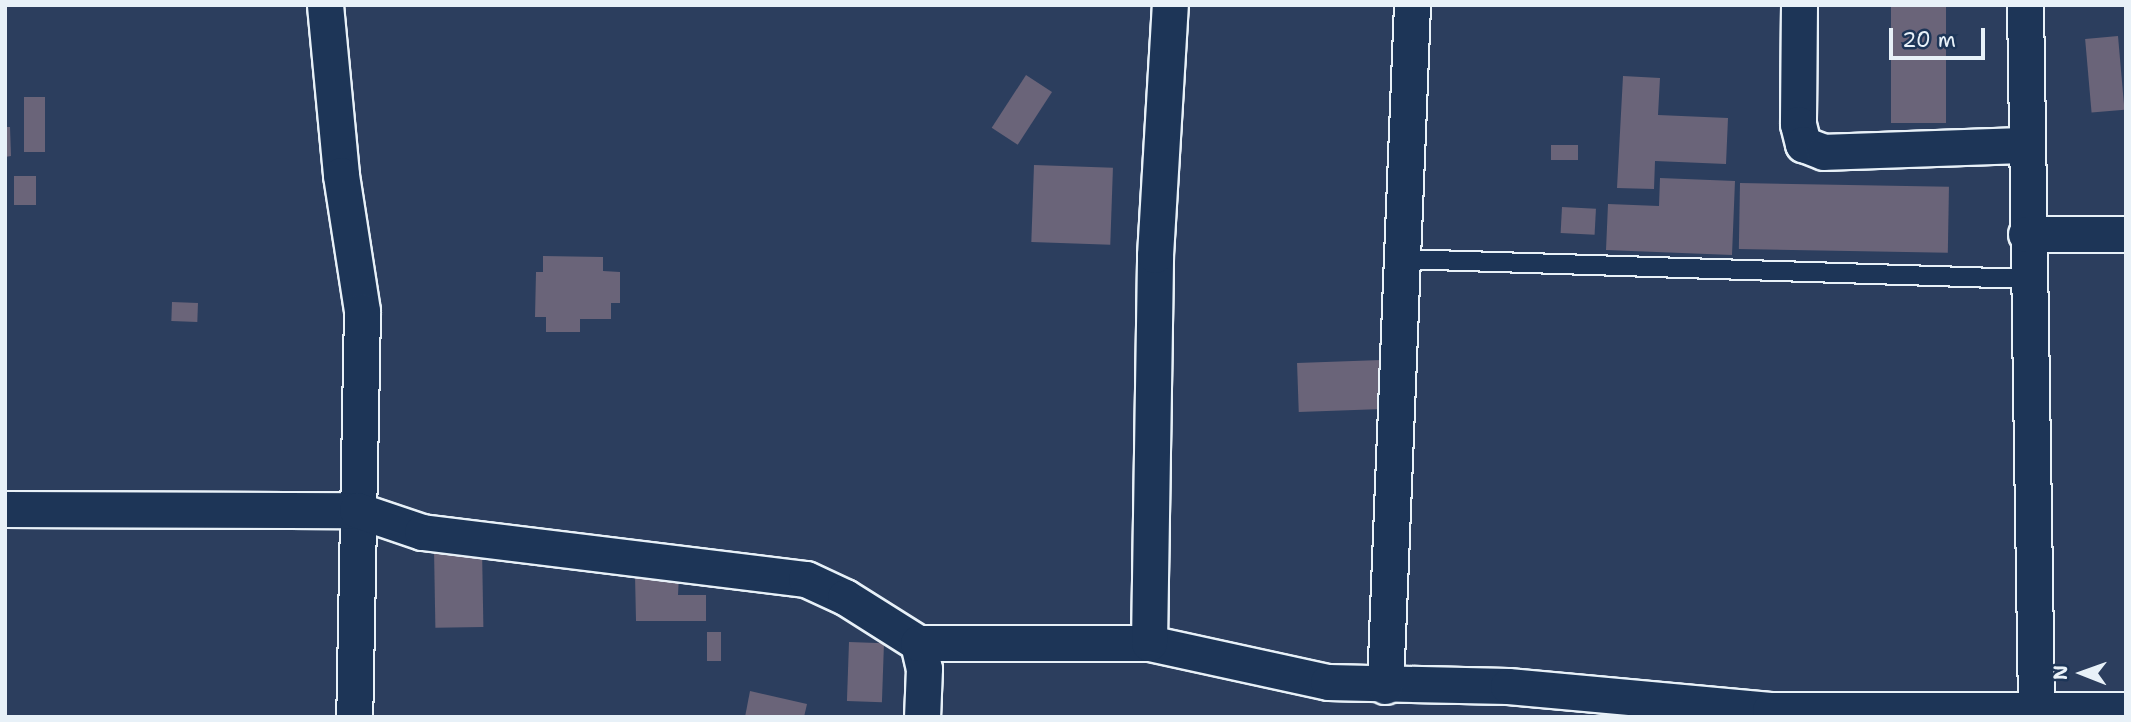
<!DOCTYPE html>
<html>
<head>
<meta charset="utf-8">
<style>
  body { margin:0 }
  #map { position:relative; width:2131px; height:722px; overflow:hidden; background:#2c3e5e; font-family:"Shantell Sans",sans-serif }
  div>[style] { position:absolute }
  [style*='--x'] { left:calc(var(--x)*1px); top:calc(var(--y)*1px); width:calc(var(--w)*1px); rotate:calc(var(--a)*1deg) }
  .building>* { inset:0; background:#6a6479; transform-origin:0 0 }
  .roads { filter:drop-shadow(2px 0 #e8f1f8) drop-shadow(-2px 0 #e8f1f8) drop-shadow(0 2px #e8f1f8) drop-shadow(0 -2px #e8f1f8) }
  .lane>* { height:18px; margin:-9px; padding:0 9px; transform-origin:9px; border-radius:9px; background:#1d3557 }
  .street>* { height:35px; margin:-17.5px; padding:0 17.5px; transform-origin:17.5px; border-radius:17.5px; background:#1d3557 }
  span { translate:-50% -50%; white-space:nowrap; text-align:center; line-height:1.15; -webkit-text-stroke:5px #1d3557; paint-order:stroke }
  .frame { position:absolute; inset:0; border:7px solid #e8f1f8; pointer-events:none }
  .north { position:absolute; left:2047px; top:638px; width:70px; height:70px; -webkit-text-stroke:5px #1d3557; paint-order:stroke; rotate:271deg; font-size:19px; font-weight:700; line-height:28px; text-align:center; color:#e8f1f8 }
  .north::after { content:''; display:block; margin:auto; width:24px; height:32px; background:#e8f1f8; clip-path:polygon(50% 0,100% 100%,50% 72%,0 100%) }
  .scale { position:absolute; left:1889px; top:28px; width:96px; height:32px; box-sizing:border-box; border:4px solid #e8f1f8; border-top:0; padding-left:9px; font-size:21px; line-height:24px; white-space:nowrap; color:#e8f1f8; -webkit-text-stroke:5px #1d3557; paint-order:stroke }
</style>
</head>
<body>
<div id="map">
  <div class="building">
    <i style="left:1891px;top:5px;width:55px;height:118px"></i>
    <i style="left:2118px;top:36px;width:74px;height:33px;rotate:85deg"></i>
    <i style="left:1026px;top:75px;width:31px;height:63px;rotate:33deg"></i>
    <i style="clip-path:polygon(1623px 76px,1660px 78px,1658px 115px,1728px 118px,1726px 164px,1655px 161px,1654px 189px,1617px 188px)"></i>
    <i style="left:24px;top:97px;width:21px;height:55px"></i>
    <i style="clip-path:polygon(5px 127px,10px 127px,11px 156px,5px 157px)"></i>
    <i style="left:1551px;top:145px;width:27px;height:15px"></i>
    <i style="left:1034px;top:165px;width:79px;height:77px;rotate:2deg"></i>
    <i style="left:14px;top:176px;width:22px;height:29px"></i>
    <i style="clip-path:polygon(1660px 178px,1735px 181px,1732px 255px,1606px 250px,1608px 204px,1659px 206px)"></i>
    <i style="left:1740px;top:183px;width:209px;height:66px;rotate:1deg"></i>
    <i style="left:1562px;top:207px;width:34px;height:26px;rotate:3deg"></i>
    <i style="clip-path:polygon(543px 256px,603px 257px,603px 271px,620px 272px,620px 303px,611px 303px,611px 319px,580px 319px,580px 332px,546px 332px,546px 317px,535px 317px,536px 272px,543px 272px)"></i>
    <i style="left:172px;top:302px;width:26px;height:19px;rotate:2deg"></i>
    <i style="left:1381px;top:360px;width:49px;height:84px;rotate:88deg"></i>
    <i style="left:482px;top:548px;width:79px;height:48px;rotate:89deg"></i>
    <i style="clip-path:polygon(635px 575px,679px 575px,678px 595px,706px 595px,706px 621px,636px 621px)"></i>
    <i style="left:707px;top:632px;width:14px;height:29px"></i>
    <i style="left:849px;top:642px;width:35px;height:59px;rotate:2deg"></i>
    <i style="clip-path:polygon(750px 691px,807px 704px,804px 717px,745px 717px)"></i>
  </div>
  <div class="roads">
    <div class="lane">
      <i style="--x:1402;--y:259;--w:626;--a:1.83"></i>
    </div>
    <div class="street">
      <i style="--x:325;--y:5;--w:171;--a:84.6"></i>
      <i style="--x:341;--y:175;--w:138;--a:81.2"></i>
      <i style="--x:362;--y:311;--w:406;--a:91.1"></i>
      <i style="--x:1799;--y:5;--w:119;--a:90.5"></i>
      <i style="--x:1798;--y:124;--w:21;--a:76"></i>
      <i style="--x:1803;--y:144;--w:22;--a:21"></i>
      <i style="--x:1824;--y:152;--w:202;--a:-2"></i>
      <i style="--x:2025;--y:5;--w:704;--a:89.1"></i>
      <i style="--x:2026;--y:234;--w:100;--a:0"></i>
      <i style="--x:5;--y:509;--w:352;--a:0.2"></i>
      <i style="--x:357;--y:510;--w:69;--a:18.7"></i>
      <i style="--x:422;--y:532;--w:387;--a:7"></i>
      <i style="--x:806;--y:579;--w:43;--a:24.8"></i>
      <i style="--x:845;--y:597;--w:86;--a:32.2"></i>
      <i style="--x:918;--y:643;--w:26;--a:77"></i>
      <i style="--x:924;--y:668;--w:49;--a:92.3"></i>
      <i style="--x:918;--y:643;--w:231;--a:0"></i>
      <i style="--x:1149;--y:643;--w:183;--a:12.3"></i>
      <i style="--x:1328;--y:682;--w:180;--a:1.3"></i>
      <i style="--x:1508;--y:686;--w:263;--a:5.2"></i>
      <i style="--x:1770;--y:710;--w:356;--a:0"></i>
      <i style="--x:1149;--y:643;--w:388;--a:-89.1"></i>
      <i style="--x:1155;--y:255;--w:250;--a:-86.6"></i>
      <i style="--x:1385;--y:686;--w:682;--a:-87.73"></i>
    </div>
  </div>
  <div class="frame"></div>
  <div class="north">N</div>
  <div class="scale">20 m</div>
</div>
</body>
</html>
